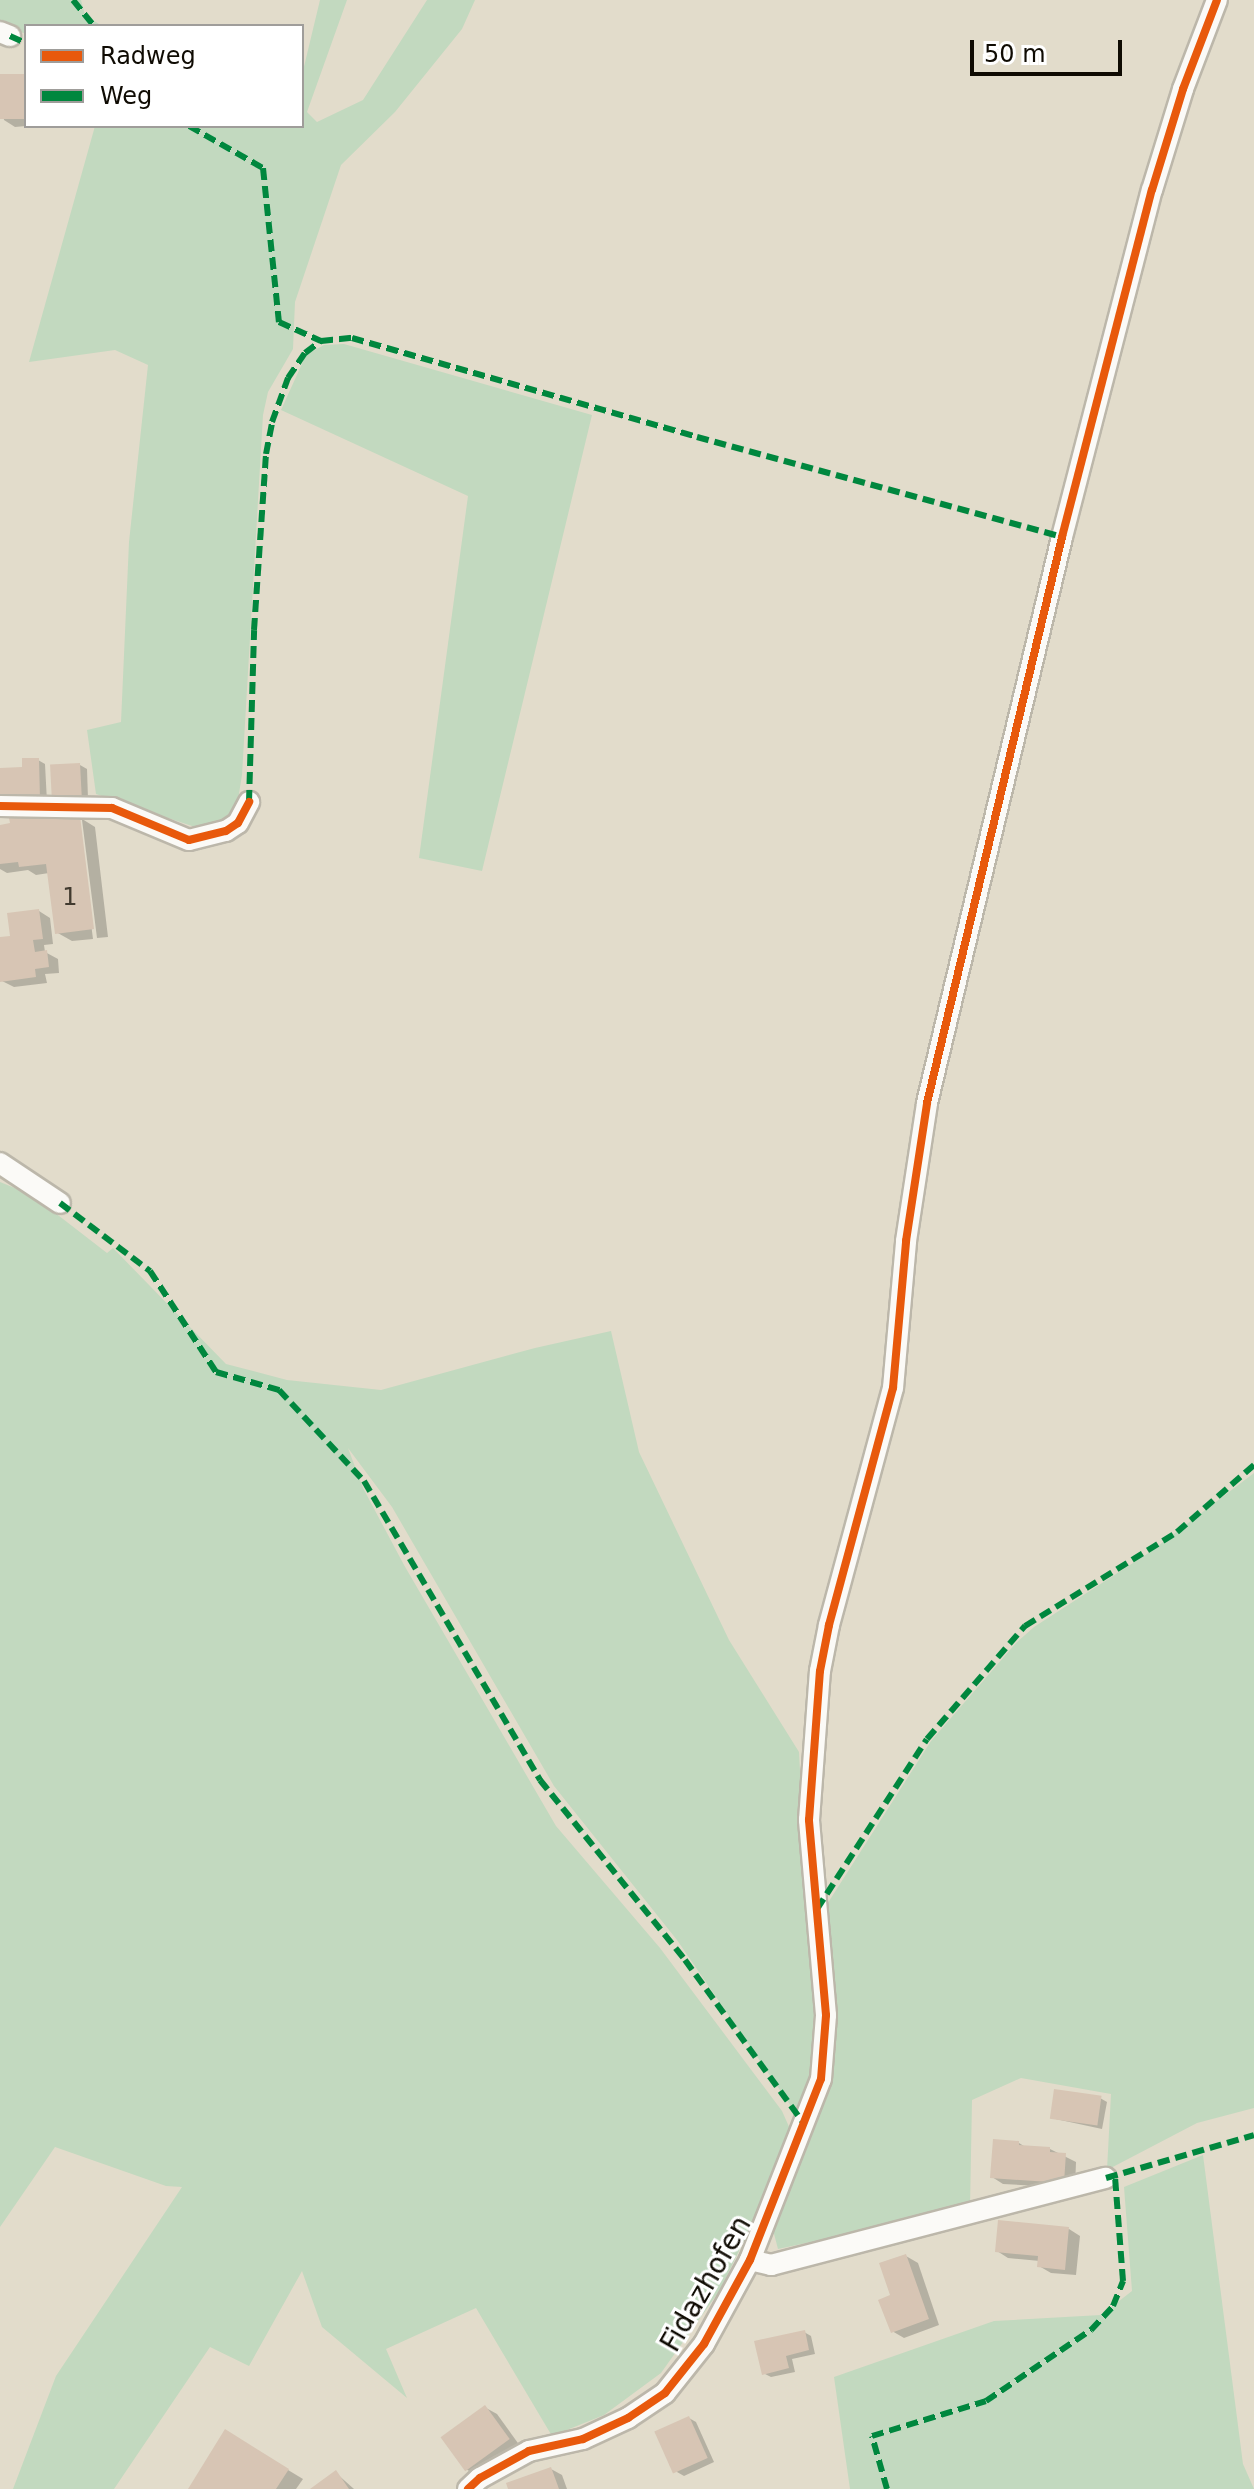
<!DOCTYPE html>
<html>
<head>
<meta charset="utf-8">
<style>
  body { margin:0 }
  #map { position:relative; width:1254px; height:2489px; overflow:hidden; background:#e2dccb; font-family:"DejaVu Sans",sans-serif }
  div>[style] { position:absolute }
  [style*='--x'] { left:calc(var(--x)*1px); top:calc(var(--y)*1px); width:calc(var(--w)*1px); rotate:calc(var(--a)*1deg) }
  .green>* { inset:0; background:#c2d9bf }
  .shadow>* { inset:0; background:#0003 }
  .building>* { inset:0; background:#d7c5b4; transform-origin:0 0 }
  .roads { filter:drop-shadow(2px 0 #bcb7aa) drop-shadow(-2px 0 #bcb7aa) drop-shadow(0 2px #bcb7aa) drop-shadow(0 -2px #bcb7aa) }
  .minor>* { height:20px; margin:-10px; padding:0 10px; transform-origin:10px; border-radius:10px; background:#fbfaf7 }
  .quiet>* { height:6px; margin-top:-3px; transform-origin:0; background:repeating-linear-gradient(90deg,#00873e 0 12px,transparent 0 18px) }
  .cycleway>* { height:8px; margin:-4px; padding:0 4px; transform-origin:4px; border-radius:4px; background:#e8590c }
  span { translate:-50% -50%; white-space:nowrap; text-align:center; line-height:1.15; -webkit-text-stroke:6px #fff; paint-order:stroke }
  .number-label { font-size:24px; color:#413a2f }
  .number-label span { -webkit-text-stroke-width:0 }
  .street-label { font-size:28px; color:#0f0b03 }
  .legend { position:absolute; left:24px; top:24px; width:280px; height:104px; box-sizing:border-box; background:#fff; border:2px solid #9f9d9a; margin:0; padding:10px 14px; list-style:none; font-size:24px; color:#0f0b03 }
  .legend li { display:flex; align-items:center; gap:16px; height:40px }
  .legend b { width:40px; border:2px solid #9f9d9a }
  .scale { position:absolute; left:970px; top:40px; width:152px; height:36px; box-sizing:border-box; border:4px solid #0f0b03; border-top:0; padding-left:10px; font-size:24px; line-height:28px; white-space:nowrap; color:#0f0b03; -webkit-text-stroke:6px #fff; paint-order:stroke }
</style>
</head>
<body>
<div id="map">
  <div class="green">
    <i style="clip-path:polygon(0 0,81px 0,85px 15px,102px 26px,26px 26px,26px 34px,0 23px)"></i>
    <i style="clip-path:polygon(320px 0,347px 0,307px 112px,317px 122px,363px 100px,427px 0,475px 0,462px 29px,395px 112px,341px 165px,295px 302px,293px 349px,268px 392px,263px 415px,242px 775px,237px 806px,221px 824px,204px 830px,96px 794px,87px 730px,121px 722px,129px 542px,148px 365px,115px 350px,29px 362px,95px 126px,302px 126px,302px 75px)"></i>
    <i style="clip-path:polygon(344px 344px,592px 415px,482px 871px,419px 858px,468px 496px,281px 410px,306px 355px,324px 345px)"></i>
    <i style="clip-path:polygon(0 1182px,32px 1195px,107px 1253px,113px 1248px,226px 1364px,287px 1380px,381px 1390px,535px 1348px,611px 1331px,639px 1452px,729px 1640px,799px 1752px,808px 1919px,824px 1909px,931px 1741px,1016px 1643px,1034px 1627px,1150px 1552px,1254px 1473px,1254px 2108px,1197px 2123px,1107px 2170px,1111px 2094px,1021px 2078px,972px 2100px,970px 2208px,778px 2249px,773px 2230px,811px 2135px,826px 2078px,795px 2112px,677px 1940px,554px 1786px,392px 1507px,348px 1448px,363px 1488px,404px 1565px,556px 1826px,660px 1948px,782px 2111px,794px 2138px,720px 2290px,661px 2373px,604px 2415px,552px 2436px,476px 2308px,386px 2349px,407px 2398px,322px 2327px,302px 2271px,249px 2366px,210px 2347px,114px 2489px,13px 2489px,56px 2376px,182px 2187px,166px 2186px,55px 2147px,0 2227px)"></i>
    <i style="clip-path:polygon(1203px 2155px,1243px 2464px,1254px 2489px,850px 2489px,834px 2377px,994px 2321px,1101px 2315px,1132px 2291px,1124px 2187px)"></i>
  </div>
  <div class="shadow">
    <i style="clip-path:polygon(26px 76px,26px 126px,15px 127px,4px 120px,0 78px)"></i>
    <i style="clip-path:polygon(38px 760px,45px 764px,47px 802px,0 770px,24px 769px)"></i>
    <i style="clip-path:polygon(80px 765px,87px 769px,88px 799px,60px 800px,53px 796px)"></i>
    <i style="clip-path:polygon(71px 812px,95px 827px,108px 937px,97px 938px,82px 820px,78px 820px,93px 939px,72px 941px,56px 932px,49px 873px,36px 875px,28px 870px,7px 873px,0 869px,0 827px)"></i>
    <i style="clip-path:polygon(39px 911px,50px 918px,53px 944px,44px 945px,45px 952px,58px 959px,59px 973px,45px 974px,47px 983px,14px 987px,2px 981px,0 939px,12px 938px)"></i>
    <i style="clip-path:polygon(1100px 2098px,1107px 2102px,1102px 2129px,1051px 2118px)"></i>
    <i style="clip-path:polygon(1019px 2143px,1027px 2148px,1050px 2149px,1076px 2162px,1075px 2188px,1003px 2184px,992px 2177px)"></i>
    <i style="clip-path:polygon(1069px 2229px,1080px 2236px,1076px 2275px,1051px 2273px,1039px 2266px,1040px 2261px,1008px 2258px,997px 2251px)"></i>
    <i style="clip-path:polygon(906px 2256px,918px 2263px,939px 2325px,904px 2338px,892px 2331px,893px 2296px)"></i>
    <i style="clip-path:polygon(804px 2332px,811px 2336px,815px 2354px,792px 2359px,795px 2372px,771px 2377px,763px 2373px)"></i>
    <i style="clip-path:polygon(486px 2408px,497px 2414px,520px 2446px,477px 2476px,466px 2469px)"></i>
    <i style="clip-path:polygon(689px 2418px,696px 2422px,714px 2462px,684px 2476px,677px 2472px)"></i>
    <i style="clip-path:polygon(225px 2432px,303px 2479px,296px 2489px,190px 2489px)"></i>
    <i style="clip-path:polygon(551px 2469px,562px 2475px,567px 2489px,511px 2489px)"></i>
    <i style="clip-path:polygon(336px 2473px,354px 2489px,313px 2489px)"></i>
  </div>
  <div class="building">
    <i style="left:26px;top:74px;width:45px;height:26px;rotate:90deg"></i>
    <i style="clip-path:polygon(22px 758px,39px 758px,40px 799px,0 800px,0 768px,22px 767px)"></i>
    <i style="left:80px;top:763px;width:33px;height:30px;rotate:87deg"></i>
    <i style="clip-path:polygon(72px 810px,80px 816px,94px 929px,55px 934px,46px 864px,19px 867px,18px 862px,0 864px,0 825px,10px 823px,9px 818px)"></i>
    <i style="clip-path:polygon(39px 909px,43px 939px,33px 940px,35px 952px,47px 950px,49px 967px,35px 969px,36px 977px,0 982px,0 937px,10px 936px,7px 913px)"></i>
    <i style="left:1054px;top:2089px;width:48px;height:30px;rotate:8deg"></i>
    <i style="clip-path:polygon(993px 2139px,1019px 2141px,1019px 2145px,1050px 2147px,1050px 2152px,1066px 2153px,1064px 2183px,990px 2178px)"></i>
    <i style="clip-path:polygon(998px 2220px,1069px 2227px,1065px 2270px,1037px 2267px,1038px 2256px,995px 2252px)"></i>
    <i style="clip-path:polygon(906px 2254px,929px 2319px,891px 2333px,878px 2300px,890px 2295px,879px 2263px)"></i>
    <i style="clip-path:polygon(805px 2330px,809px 2350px,786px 2356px,789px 2368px,762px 2375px,754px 2341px)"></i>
    <i style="left:485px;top:2405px;width:42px;height:55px;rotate:54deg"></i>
    <i style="left:689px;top:2416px;width:46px;height:38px;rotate:66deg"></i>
    <i style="clip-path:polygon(225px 2429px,289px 2469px,276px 2489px,188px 2489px)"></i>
    <i style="clip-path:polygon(551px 2467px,559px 2489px,508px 2489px,506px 2483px)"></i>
    <i style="clip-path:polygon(336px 2470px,349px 2489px,310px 2489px)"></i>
  </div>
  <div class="roads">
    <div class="minor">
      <i style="--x:0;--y:32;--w:11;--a:22"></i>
      <i style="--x:0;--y:806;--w:112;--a:1"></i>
      <i style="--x:112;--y:808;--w:83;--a:22.6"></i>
      <i style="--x:189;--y:840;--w:38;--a:-14"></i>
      <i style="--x:226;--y:831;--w:14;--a:-34"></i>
      <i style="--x:238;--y:823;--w:24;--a:-62"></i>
      <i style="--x:0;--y:1163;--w:72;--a:33.7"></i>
      <i style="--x:750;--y:2260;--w:22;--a:13"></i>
      <i style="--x:771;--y:2265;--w:346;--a:-14.6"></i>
      <i style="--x:468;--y:2489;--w:16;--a:-43"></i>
      <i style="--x:480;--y:2478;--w:56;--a:-28.9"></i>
      <i style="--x:529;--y:2451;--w:55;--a:-12.5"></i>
      <i style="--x:583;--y:2439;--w:50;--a:-25"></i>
      <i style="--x:628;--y:2418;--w:45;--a:-34"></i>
      <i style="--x:665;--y:2393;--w:63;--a:-51.5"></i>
      <i style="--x:704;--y:2344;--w:96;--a:-61.3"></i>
      <i style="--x:750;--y:2260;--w:194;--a:-68.6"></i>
      <i style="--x:821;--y:2079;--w:64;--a:-85.5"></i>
      <i style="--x:826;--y:2015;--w:196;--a:-95"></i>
      <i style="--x:809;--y:1820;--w:149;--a:-85.8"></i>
      <i style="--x:820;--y:1671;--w:47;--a:-78.9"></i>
      <i style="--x:829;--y:1625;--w:245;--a:-74.9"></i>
      <i style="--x:893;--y:1388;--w:148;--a:-84.9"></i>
      <i style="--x:906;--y:1241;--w:140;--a:-81.3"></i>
      <i style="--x:927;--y:1103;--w:582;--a:-76.58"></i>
      <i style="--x:1062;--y:537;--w:358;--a:-75.5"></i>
      <i style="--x:1152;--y:190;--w:106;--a:-72.9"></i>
      <i style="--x:1183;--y:89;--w:95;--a:-69.1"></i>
    </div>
  </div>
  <div class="quiet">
    <i style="--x:73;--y:0;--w:33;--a:51"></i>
    <i style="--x:10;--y:36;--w:17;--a:24"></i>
    <i style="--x:189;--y:126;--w:85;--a:29.6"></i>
    <i style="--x:263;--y:168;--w:155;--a:84.1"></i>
    <i style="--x:279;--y:322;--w:46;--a:24.3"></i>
    <i style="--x:249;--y:802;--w:172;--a:-88.3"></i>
    <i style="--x:254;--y:630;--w:176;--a:-86.1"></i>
    <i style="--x:266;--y:454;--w:33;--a:-79"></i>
    <i style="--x:272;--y:422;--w:47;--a:-70"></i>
    <i style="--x:288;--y:378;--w:30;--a:-56"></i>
    <i style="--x:305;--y:353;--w:20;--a:-37"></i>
    <i style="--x:321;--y:341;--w:31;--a:-6"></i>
    <i style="--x:352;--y:338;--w:359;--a:16"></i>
    <i style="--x:697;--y:437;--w:378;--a:15.3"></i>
    <i style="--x:60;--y:1203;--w:113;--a:37.1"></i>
    <i style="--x:150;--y:1271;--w:121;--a:56.8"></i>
    <i style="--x:216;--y:1372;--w:66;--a:15.9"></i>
    <i style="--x:279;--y:1390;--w:125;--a:47"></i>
    <i style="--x:364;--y:1481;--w:347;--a:59.5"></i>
    <i style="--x:540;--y:1780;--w:231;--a:51.1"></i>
    <i style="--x:685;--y:1960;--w:204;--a:54"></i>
    <i style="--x:817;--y:1909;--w:202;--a:-57.1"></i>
    <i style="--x:927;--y:1739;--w:150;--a:-49.1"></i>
    <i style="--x:1025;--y:1626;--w:179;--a:-31.7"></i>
    <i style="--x:1177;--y:1532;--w:102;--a:-41"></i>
    <i style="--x:1106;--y:2178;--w:154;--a:-16.2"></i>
    <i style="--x:887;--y:2489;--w:55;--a:-105.8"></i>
    <i style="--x:872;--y:2436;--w:119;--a:-17.1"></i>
    <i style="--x:986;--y:2401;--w:127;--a:-34.1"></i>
    <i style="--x:1091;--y:2330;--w:33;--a:-47"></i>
    <i style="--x:1113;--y:2306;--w:27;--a:-68"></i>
    <i style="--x:1123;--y:2281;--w:105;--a:-94.4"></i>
  </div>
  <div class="cycleway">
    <i style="--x:0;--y:806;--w:112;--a:1"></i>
    <i style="--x:112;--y:808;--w:83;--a:22.6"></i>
    <i style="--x:189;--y:840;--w:38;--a:-14"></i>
    <i style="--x:226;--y:831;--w:14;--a:-34"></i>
    <i style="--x:238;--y:823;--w:24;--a:-62"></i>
    <i style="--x:468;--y:2489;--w:16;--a:-43"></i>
    <i style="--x:480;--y:2478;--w:56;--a:-28.9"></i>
    <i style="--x:529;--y:2451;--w:55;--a:-12.5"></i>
    <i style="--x:583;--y:2439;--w:50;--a:-25"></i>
    <i style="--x:628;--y:2418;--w:45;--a:-34"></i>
    <i style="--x:665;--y:2393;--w:63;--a:-51.5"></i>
    <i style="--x:704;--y:2344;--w:96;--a:-61.3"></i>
    <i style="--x:750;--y:2260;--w:194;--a:-68.6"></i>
    <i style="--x:821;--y:2079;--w:64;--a:-85.5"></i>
    <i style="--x:826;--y:2015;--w:196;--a:-95"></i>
    <i style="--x:809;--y:1820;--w:149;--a:-85.8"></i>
    <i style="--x:820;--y:1671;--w:47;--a:-78.9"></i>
    <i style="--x:829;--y:1625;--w:245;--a:-74.9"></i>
    <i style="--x:893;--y:1388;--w:148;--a:-84.9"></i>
    <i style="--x:906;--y:1241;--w:140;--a:-81.3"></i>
    <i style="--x:927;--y:1103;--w:582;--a:-76.58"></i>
    <i style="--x:1062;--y:537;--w:358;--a:-75.5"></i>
    <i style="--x:1152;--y:190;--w:106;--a:-72.9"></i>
    <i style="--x:1183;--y:89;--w:95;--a:-69.1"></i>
  </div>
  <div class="number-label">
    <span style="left:70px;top:898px">1</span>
  </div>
  <div class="street-label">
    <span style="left:706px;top:2284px;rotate:-60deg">Fidazhofen</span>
  </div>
  <ul class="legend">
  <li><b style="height:10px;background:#e8590c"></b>Radweg</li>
  <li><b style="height:10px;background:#00873e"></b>Weg</li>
  </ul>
  <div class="scale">50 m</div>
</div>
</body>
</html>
